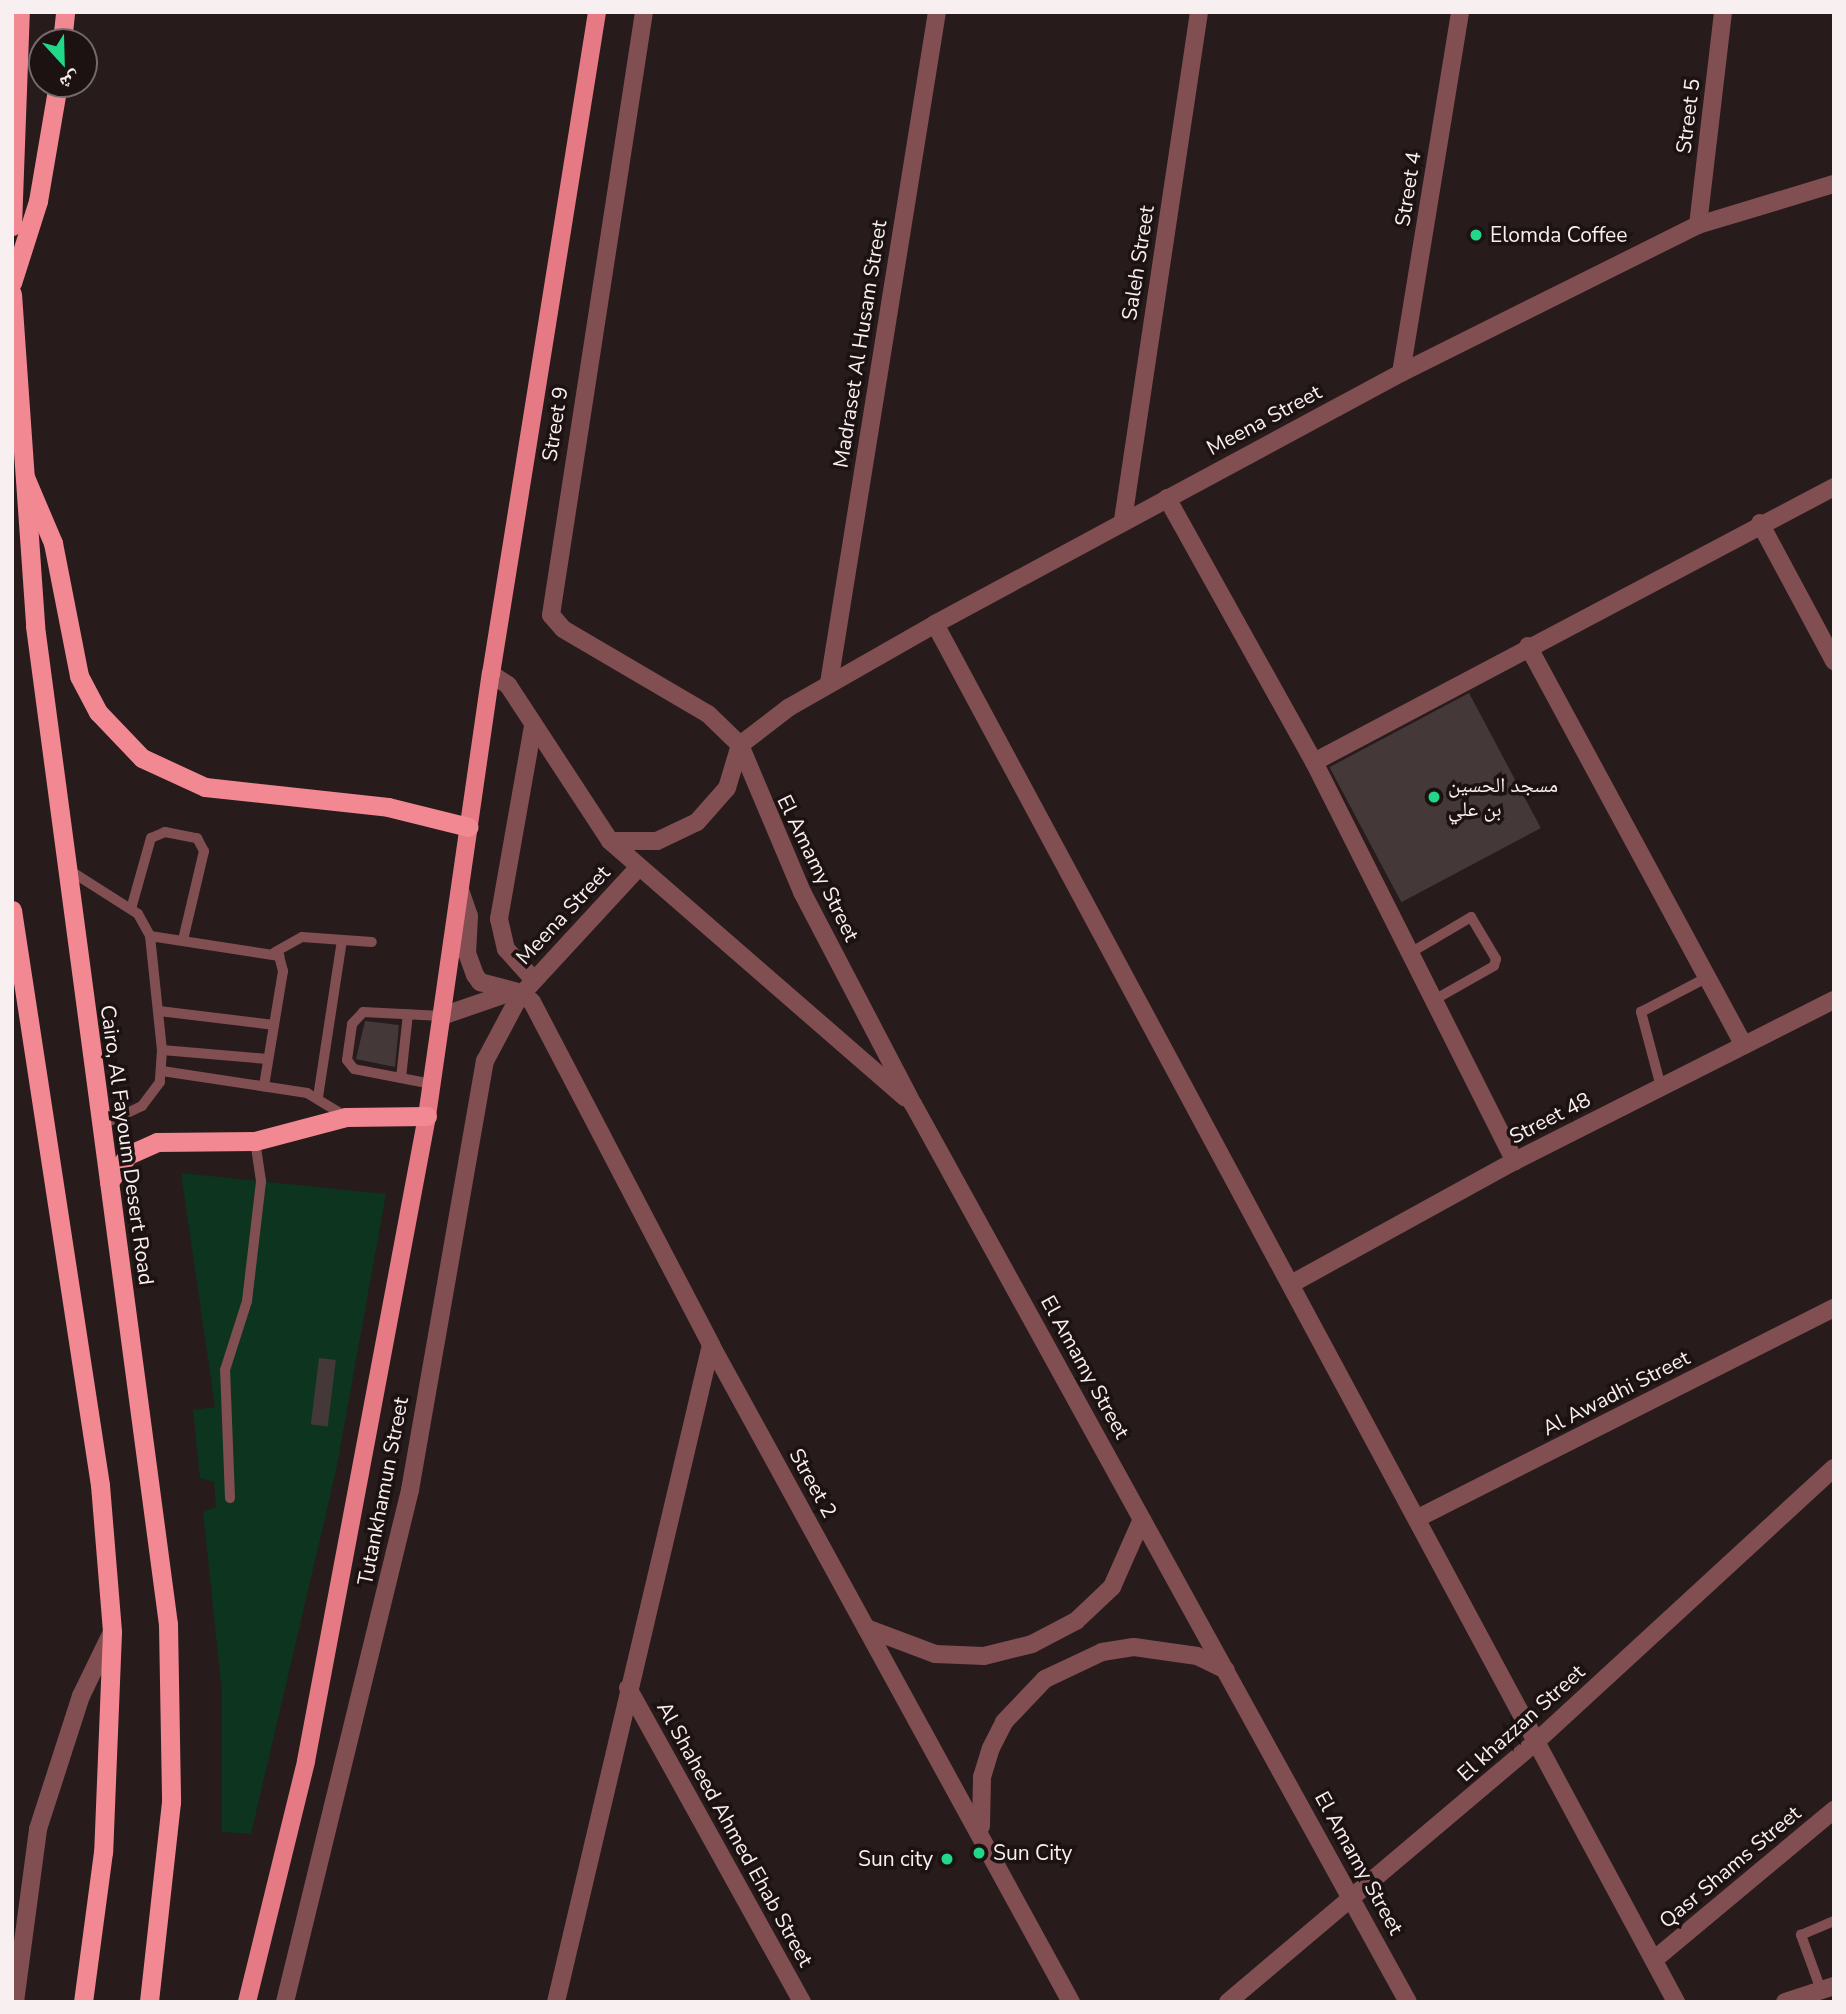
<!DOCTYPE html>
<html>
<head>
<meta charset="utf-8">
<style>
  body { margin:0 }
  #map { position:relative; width:1846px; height:2014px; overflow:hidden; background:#271b1c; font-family:"Nunito Sans","Noto Naskh Arabic",sans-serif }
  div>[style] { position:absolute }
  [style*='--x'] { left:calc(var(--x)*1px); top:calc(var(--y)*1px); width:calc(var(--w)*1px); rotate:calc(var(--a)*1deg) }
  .green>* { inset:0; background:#0c341f }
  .building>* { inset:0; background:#453839; transform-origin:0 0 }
  .service>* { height:10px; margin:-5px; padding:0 5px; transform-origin:5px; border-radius:5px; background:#814e52 }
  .minor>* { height:18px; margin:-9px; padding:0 9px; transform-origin:9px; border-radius:9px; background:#814e52 }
  .tertiary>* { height:18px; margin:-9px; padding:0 9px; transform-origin:9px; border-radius:9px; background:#814e52 }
  .primary>* { height:18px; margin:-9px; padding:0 9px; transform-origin:9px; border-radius:9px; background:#e57a84 }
  .trunk>* { height:19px; margin:-9.5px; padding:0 9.5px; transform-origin:9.5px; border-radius:9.5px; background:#f28892 }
  .dots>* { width:19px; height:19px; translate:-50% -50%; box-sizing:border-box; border:4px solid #1d1212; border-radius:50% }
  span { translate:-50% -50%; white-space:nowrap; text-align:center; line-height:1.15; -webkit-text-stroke:7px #1d1212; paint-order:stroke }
  .street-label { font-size:21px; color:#f8eff0 }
  .poi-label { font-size:21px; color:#f8eff0 }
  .left { translate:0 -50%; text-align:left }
  .right { translate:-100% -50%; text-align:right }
  .frame { position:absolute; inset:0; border:14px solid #f8eff0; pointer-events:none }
  .north { position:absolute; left:28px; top:28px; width:70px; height:70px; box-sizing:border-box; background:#1d1212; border:2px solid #756a6b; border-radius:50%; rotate:158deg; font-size:19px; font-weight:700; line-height:28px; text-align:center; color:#f8eff0 }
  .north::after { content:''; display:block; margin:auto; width:24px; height:32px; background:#20d887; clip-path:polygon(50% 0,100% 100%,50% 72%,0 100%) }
</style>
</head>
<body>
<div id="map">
  <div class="green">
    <i style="clip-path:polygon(181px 1173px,386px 1194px,336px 1471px,251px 1834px,222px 1832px,222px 1692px,203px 1512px,216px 1507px,214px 1482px,200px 1478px,193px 1410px,215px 1407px)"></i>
  </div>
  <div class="building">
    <i style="left:1469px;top:693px;width:153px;height:158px;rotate:62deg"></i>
    <i style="clip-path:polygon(365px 1021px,399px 1025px,395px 1067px,356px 1059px)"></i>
    <i style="left:319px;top:1358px;width:17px;height:67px;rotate:7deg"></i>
  </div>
  <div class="service">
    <i style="--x:69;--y:870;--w:82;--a:32.5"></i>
    <i style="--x:138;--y:914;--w:25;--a:61"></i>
    <i style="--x:150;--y:936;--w:115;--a:84"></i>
    <i style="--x:162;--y:1050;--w:32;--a:94"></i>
    <i style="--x:160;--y:1082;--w:30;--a:127"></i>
    <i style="--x:142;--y:1106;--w:45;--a:155.1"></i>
    <i style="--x:131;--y:909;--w:74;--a:-74.3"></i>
    <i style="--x:151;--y:838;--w:15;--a:-23"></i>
    <i style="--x:165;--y:832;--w:33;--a:11"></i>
    <i style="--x:197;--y:838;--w:15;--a:62"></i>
    <i style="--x:204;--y:851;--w:91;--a:103.3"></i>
    <i style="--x:150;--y:936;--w:131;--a:8.8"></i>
    <i style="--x:279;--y:956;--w:16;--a:75"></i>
    <i style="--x:283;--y:971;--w:117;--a:99.4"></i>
    <i style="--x:275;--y:952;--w:31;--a:-29"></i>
    <i style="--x:302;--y:937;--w:70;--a:4.1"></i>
    <i style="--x:1410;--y:953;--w:71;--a:-30.5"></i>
    <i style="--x:1471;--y:917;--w:49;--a:59.2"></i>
    <i style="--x:1496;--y:959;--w:7;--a:106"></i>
    <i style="--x:1494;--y:966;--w:69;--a:150.5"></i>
    <i style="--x:159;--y:1011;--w:116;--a:6.9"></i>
    <i style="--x:162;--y:1050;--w:106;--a:4.9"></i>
    <i style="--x:162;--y:1071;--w:147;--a:8.6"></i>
    <i style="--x:307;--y:1093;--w:44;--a:31.2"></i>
    <i style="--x:401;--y:1078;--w:64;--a:-83.8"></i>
    <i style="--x:432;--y:1084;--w:79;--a:-169.1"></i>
    <i style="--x:354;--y:1069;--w:11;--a:-128"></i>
    <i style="--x:347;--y:1060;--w:36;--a:-82"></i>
    <i style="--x:352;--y:1024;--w:16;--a:-47"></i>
    <i style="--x:363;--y:1012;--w:79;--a:2.9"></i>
    <i style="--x:1661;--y:1087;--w:78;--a:-104.9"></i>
    <i style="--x:1641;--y:1012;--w:76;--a:-27.6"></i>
    <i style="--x:318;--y:1097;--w:159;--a:-81.3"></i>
    <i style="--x:230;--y:1498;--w:128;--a:-92.2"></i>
    <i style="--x:225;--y:1370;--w:72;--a:-72.3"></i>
    <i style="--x:247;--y:1301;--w:121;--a:-83.3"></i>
    <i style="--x:261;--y:1181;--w:40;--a:-98.5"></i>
    <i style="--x:1821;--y:1990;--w:59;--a:-110"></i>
    <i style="--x:1801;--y:1935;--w:36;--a:-23"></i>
  </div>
  <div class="minor">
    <i style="--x:644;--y:12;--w:610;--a:98.77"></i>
    <i style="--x:551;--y:615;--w:18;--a:49"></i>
    <i style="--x:563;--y:629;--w:168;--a:30.4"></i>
    <i style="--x:708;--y:714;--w:45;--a:44.1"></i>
    <i style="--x:740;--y:745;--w:160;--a:67.1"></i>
    <i style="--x:802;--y:892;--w:239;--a:62.4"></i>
    <i style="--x:913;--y:1104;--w:1025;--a:61.14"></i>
    <i style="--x:1698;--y:225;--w:214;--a:-83.3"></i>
    <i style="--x:1401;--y:373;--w:366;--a:-80.7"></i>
    <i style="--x:1167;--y:498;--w:302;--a:60.9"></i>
    <i style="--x:1314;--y:762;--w:447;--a:63.3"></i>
    <i style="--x:1123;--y:520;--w:514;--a:-81.49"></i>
    <i style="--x:1760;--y:523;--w:157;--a:61.8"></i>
    <i style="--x:935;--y:624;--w:1565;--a:61.73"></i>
    <i style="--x:1528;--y:646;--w:454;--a:61.6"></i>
    <i style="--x:491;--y:674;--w:20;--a:33"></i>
    <i style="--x:508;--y:685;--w:186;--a:56.8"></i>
    <i style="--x:610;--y:841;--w:391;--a:41"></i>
    <i style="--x:829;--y:683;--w:680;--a:-80.86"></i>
    <i style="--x:533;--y:726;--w:196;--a:100"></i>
    <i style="--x:499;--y:919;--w:31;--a:77"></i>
    <i style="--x:506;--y:949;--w:42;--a:47.9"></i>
    <i style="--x:740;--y:745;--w:61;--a:-37.6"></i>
    <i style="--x:788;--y:708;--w:169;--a:-29.7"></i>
    <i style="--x:935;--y:624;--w:529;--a:-28.31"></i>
    <i style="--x:1401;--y:373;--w:332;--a:-26.5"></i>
    <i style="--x:1698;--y:225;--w:142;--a:-16.8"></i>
    <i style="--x:1314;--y:762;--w:588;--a:-27.87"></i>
    <i style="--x:610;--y:841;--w:47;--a:0"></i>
    <i style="--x:657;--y:841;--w:44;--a:-25.4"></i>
    <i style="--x:697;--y:822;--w:45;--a:-48.6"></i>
    <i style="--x:727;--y:788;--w:45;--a:-73.2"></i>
    <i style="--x:1291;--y:1284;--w:256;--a:-28.8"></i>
    <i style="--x:1515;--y:1161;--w:357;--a:-26.8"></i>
    <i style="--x:1418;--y:1518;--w:466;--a:-26.8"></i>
    <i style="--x:628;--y:1688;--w:359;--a:61"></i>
    <i style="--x:1655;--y:1959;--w:233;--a:-39.8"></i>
    <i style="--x:15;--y:2002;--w:175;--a:-82.4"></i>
    <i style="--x:38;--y:1829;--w:140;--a:-72.1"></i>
    <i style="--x:81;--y:1696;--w:71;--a:-64.2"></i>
    <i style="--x:285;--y:2002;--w:527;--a:-76.28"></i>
    <i style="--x:410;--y:1490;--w:436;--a:-80.1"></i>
    <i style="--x:485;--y:1061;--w:72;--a:-62"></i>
    <i style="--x:519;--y:997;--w:176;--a:-47.3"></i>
    <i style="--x:556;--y:2002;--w:675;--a:-76.73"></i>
    <i style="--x:1228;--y:2002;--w:406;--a:-40.2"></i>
    <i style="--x:1538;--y:1740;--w:402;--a:-42.6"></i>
    <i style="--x:1785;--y:2002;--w:52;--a:-18.1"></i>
  </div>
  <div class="tertiary">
    <i style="--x:461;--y:893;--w:24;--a:71"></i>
    <i style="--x:469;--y:916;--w:37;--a:93"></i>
    <i style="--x:467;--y:953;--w:23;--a:70"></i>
    <i style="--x:475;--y:975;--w:9;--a:54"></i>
    <i style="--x:480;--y:982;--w:43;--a:14.7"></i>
    <i style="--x:522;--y:993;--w:13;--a:42"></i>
    <i style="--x:532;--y:1002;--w:387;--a:62.4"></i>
    <i style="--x:711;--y:1345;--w:749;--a:61.28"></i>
    <i style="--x:442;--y:1016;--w:76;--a:-19.1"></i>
    <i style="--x:866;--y:1628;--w:74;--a:20.6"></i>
    <i style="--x:935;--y:1654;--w:49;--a:2.3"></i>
    <i style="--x:984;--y:1656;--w:49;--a:-14"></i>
    <i style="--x:1032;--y:1644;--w:50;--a:-27.6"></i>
    <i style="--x:1076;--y:1621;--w:50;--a:-43.4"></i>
    <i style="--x:1112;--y:1587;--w:74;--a:-66.2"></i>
    <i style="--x:981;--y:1826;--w:49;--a:-88.8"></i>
    <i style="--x:982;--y:1777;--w:30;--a:-73"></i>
    <i style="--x:991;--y:1748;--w:29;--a:-63"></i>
    <i style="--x:1004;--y:1722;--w:59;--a:-46.4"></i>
    <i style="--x:1045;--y:1679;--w:63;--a:-25.3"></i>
    <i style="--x:1102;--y:1652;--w:32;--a:-9"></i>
    <i style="--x:1134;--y:1647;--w:64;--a:8.1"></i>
    <i style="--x:1197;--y:1656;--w:32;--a:26"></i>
  </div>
  <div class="primary">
    <i style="--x:247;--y:2002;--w:248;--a:-76.2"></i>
    <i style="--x:306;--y:1761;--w:656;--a:-79.37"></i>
    <i style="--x:427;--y:1116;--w:447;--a:-81.8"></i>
    <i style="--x:491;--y:674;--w:670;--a:-80.9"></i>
  </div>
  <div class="trunk">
    <i style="--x:62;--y:42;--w:30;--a:-84"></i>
    <i style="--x:12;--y:226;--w:214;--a:-87.9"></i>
    <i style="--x:12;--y:283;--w:86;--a:-72.4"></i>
    <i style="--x:38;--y:201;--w:119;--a:-80.3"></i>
    <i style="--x:12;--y:294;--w:333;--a:86"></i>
    <i style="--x:35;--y:626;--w:1007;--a:82.41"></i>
    <i style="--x:168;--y:1624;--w:178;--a:89"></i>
    <i style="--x:171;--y:1802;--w:201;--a:96.3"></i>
    <i style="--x:25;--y:477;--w:72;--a:67"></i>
    <i style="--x:53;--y:543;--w:136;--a:78.9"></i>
    <i style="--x:79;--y:676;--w:41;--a:62.2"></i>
    <i style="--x:98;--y:712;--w:64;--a:46.3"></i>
    <i style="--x:142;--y:758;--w:69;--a:24.7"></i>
    <i style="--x:205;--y:787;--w:184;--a:6.2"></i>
    <i style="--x:388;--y:807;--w:83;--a:13.9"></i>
    <i style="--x:12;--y:910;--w:582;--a:81.3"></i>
    <i style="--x:100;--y:1485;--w:147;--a:85.3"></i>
    <i style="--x:112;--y:1632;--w:220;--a:92.3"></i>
    <i style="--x:103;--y:1852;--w:151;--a:97.6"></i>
    <i style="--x:109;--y:1182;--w:33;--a:-55"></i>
    <i style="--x:128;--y:1155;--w:32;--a:-24"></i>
    <i style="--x:157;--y:1142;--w:98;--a:-0.6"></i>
    <i style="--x:255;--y:1141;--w:94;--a:-14.8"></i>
    <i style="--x:346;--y:1117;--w:81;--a:-0.7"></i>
  </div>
  <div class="dots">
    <i style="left:1476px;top:235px;background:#20d887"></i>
    <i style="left:1434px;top:797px;background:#20d887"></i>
    <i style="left:979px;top:1853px;background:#20d887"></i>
    <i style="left:947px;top:1859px;background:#20d887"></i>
  </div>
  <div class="street-label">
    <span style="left:1688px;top:116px;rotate:-83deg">Street 5</span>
    <span style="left:1408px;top:189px;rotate:-81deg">Street 4</span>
    <span style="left:1138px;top:263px;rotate:-81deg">Saleh Street</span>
    <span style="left:860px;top:344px;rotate:-81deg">Madraset Al Husam Street</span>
    <span style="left:1264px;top:420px;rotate:-28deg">Meena Street</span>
    <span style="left:555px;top:424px;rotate:-81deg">Street 9</span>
    <span style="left:818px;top:868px;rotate:64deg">El Amamy Street</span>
    <span style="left:563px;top:915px;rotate:-47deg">Meena Street</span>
    <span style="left:1550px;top:1118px;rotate:-27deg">Street 48</span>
    <span style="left:127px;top:1145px;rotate:82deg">Cairo, Al Fayoum Desert Road</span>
    <span style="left:1085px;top:1367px;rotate:61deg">El Amamy Street</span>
    <span style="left:1616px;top:1393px;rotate:-27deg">Al Awadhi Street</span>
    <span style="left:813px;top:1483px;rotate:61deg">Street 2</span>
    <span style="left:383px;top:1491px;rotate:-79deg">Tutankhamun Street</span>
    <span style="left:1521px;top:1723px;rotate:-42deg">El khazzan Street</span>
    <span style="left:735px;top:1834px;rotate:61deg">Al Shaheed Ahmed Ehab Street</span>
    <span style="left:1359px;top:1863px;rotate:61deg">El Amamy Street</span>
    <span style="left:1730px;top:1867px;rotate:-40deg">Qasr Shams Street</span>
  </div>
  <div class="poi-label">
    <span class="left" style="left:1490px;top:235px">Elomda Coffee</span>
    <span class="left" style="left:1448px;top:797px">مسجد الحسين<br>بن علي</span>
    <span class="left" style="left:993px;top:1853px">Sun City</span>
    <span class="right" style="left:933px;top:1859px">Sun city</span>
  </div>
  <div class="frame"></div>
  <div class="north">ش</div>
</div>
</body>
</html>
